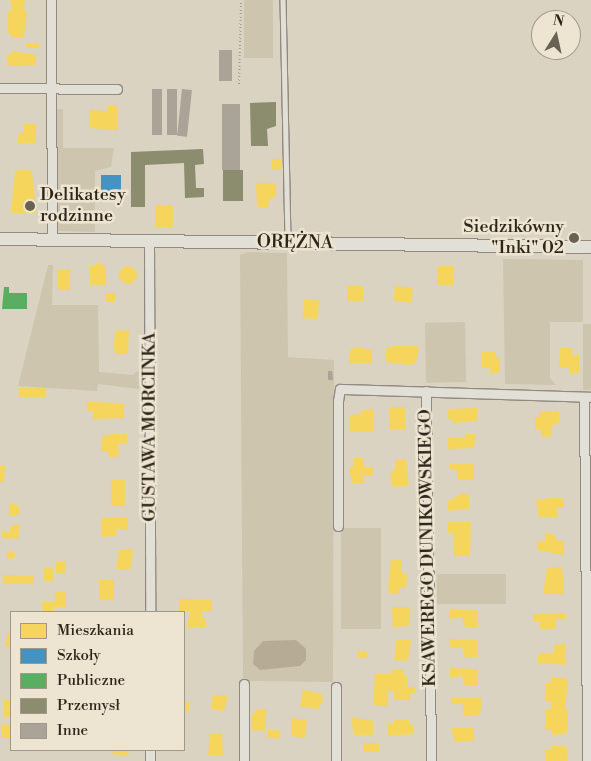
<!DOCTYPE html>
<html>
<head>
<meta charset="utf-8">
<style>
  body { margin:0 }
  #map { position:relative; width:591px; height:761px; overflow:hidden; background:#dad3c2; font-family:"Libre Bodoni",serif }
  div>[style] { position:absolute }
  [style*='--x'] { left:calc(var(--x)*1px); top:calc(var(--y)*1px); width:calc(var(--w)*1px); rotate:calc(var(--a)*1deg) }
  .green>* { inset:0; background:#cec5ae; transform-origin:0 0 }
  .water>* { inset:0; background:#b6ab95 }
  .homes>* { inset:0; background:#f6d55c; transform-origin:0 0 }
  .round { border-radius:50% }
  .schools>* { inset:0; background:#4393c3; transform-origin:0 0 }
  .public>* { inset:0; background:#5aae61 }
  .industry>* { inset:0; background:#8c8c6e; transform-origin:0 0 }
  .building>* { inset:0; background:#aaa498; transform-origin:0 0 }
  .path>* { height:2px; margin-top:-1px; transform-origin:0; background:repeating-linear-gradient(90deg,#a29e98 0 1px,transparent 0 3.5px) }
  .roads { filter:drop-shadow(1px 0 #908a80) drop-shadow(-1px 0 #908a80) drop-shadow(0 1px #908a80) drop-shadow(0 -1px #908a80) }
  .lane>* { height:4.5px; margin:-2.25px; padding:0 2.25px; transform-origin:2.25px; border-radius:2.25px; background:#e2dfd6 }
  .street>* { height:9px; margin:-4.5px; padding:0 4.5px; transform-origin:4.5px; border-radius:4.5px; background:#e2dfd6 }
  .secondary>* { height:12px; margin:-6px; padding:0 6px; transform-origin:6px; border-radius:6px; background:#e2dfd6 }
  .dots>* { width:14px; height:14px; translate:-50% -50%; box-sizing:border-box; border:2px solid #ede5d1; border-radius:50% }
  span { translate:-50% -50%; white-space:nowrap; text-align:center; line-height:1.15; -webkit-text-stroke:5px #ede5d1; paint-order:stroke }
  .poi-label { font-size:18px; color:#2d241a }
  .left { translate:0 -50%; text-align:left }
  .right { translate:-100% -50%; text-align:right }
  .street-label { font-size:18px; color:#2d241a }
  .legend { position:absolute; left:10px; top:611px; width:175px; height:140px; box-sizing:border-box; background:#ede5d1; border:1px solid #a09888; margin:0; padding:6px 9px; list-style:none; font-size:15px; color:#2d241a }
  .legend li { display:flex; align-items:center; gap:10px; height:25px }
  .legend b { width:25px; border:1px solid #a09888 }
  .north { position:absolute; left:531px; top:10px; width:50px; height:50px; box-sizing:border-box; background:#ede5d1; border:1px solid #a09888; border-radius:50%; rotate:10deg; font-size:14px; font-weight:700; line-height:20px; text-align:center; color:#2d241a }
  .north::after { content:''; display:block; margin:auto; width:18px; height:22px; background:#6a6155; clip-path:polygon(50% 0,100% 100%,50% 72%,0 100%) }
</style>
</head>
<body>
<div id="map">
  <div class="green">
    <i style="left:244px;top:0;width:29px;height:58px"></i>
    <i style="clip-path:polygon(56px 109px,63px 109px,63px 148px,114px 148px,111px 167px,95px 171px,95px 232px,57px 231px)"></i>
    <i style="clip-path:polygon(248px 252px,287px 253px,288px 357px,334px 360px,333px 682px,243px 681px,240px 255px)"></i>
    <i style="clip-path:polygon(503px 259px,583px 260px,583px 322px,550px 322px,550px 378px,556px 385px,505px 384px)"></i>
    <i style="clip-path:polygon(48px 265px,53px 265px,52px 305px,98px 305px,99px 372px,133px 375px,140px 369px,139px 389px,98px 384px,97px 391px,18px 386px)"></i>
    <i style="left:465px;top:322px;width:60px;height:40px;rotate:89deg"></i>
    <i style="left:583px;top:324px;width:8px;height:66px"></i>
    <i style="left:341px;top:528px;width:40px;height:101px"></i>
    <i style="left:506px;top:574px;width:30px;height:69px;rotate:90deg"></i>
  </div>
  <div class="water">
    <i style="clip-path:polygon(296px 640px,306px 649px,306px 660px,300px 666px,260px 670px,253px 664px,254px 651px,263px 641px)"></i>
  </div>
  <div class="homes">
    <i style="clip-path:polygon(10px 0,25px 0,24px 11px,27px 11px,24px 38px,11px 38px,11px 34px,8px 33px,8px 11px,12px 11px)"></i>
    <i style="left:26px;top:43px;width:13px;height:5px"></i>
    <i style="clip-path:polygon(14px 51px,36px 55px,36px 65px,8px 66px,7px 56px)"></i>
    <i style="clip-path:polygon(108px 105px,118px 105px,118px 130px,90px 128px,90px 110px,108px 111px)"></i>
    <i style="clip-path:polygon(24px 124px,36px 124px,36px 143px,18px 143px,18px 133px,24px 133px)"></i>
    <i style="left:272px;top:159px;width:10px;height:10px"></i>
    <i style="clip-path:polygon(23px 169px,32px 171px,36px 213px,11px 213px,15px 171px)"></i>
    <i style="clip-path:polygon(256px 183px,276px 183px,276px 198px,270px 198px,268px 208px,257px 207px)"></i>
    <i style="left:155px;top:205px;width:18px;height:22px"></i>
    <i style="clip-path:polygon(96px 262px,106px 266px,106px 285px,90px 285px,90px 266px,96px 266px)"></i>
    <i class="round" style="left:119px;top:266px;width:18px;height:18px"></i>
    <i style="left:437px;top:266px;width:17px;height:19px"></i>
    <i style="left:58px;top:270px;width:12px;height:20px"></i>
    <i style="left:347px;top:286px;width:16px;height:15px"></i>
    <i style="left:395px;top:286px;width:18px;height:15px;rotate:6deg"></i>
    <i style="left:105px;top:293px;width:10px;height:9px"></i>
    <i style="left:304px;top:299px;width:15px;height:19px;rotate:4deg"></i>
    <i style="clip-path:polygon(116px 330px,129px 331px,128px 354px,116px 354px,113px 347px)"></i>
    <i style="clip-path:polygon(395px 346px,419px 346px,416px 363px,407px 365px,386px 362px,386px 348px)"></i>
    <i style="clip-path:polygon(355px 347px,372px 350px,372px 363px,349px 363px,349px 351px)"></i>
    <i style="clip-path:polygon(560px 348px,572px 348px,572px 355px,579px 355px,579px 373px,569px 373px,569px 367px,559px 368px)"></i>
    <i style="clip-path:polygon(481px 352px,496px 352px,496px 358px,500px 358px,500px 373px,490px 373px,490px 368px,481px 368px)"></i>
    <i style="left:19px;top:388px;width:27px;height:9px"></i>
    <i style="clip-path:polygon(87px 401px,124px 404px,124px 418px,93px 419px,93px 411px,87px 411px)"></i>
    <i style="left:389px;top:407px;width:16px;height:23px"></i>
    <i style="clip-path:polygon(478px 408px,477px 421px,453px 423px,453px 419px,447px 419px,448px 409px)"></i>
    <i style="clip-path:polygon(374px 409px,374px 432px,350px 432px,350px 415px,361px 414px,361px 410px)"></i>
    <i style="clip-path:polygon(539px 411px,559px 411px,559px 423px,552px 426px,552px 436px,541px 438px,541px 429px,535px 430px,535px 417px,539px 417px)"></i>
    <i style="clip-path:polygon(112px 434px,127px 434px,127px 444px,118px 444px,119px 456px,110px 458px,107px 451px,101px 451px,101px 442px,103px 436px)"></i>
    <i style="clip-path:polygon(465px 434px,476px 434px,474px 448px,448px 449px,448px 437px,465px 438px)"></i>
    <i style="clip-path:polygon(353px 458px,364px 458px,364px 467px,373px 467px,373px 476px,364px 476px,364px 483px,352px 483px,349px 467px,353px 467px)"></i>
    <i style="clip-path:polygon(395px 459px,406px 459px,409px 486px,393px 487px,390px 475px,395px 468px)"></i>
    <i style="clip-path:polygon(449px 464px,474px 464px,474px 480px,457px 480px,457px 470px,449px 470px)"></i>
    <i style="clip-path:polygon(0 465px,5px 465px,4px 482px,0 482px)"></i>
    <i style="left:111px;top:480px;width:14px;height:26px"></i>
    <i style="clip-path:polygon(463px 493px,469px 495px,469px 509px,448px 511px,448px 501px)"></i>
    <i style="clip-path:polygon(550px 498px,564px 498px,564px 508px,557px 508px,557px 517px,539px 517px,536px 500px)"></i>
    <i style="clip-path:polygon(9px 503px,19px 506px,19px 515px,9px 515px)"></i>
    <i style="clip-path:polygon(128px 517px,128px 529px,116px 529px,117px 536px,101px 537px,101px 518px)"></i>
    <i style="clip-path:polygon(448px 522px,471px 522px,470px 556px,454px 556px,454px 533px,448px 533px)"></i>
    <i style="clip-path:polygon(10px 525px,20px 525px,18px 539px,2px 538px,2px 532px,10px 532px)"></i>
    <i style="clip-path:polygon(545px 534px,553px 534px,558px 541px,564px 541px,564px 555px,537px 550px,537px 541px,545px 541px)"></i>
    <i style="clip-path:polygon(133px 549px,131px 569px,116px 569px,119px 550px)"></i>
    <i class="round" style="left:7px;top:551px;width:8px;height:8px"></i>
    <i style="clip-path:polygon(391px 560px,401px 560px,401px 572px,408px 575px,406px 587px,399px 588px,399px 594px,390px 594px,388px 588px)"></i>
    <i style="left:56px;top:561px;width:9px;height:12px"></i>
    <i style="clip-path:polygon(562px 567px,564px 594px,543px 594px,547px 568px)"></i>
    <i style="left:44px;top:568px;width:9px;height:13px"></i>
    <i style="left:3px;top:575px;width:31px;height:8px;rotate:2deg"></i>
    <i style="left:99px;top:580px;width:15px;height:20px"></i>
    <i style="clip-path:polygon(55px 592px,66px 592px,66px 607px,54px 607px,54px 612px,43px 612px,42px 602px,55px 602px)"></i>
    <i style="clip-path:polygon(179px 599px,212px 600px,212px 611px,202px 611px,201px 618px,206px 618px,206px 627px,187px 627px,190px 611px,179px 611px)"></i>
    <i style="clip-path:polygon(392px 607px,410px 607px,409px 626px,393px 627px)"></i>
    <i style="clip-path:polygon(449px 609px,478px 610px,478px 627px,465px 627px,462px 617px,449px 619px)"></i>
    <i style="clip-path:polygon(566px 613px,566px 619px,556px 619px,556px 629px,540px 629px,540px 622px,533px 622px,533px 614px)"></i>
    <i style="clip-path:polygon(8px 633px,11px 633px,11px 648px,5px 645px)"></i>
    <i style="clip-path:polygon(449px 639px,478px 640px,478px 657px,465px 657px,462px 647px,450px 648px)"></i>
    <i style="clip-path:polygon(396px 640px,411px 640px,408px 661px,394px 660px)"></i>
    <i style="clip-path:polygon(566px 644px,566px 665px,538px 663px,538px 653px,554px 653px,554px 645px)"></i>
    <i style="left:358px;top:651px;width:9px;height:7px"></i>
    <i style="clip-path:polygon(450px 668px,478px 669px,478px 686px,465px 686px,462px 676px,450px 678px)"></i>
    <i style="clip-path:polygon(392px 670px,404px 670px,403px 676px,407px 676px,407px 687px,415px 687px,415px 693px,410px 693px,410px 700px,394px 700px,394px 691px,388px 691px,388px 706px,373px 705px,375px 673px,392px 673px)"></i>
    <i style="clip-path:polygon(551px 677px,565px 678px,568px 682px,565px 709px,568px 709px,568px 730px,565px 734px,552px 735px,552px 730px,545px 730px,545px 710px,551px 710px,551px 702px,545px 702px,545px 683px,551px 682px)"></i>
    <i style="clip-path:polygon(303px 690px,322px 694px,323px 704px,320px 703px,319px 709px,300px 707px)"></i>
    <i style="clip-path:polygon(213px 695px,228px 696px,224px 711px,211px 709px)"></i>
    <i style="clip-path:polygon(451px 697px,481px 698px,481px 711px,478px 716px,463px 716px,463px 704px,451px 704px)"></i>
    <i style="left:4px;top:700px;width:7px;height:17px"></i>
    <i style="left:184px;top:702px;width:5px;height:9px"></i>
    <i style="clip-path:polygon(256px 709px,266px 709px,265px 731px,251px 730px,252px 713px,256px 713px)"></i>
    <i style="clip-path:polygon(351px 717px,373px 721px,373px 735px,354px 735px)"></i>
    <i style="clip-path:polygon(291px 718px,307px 720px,305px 738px,291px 736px)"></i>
    <i style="clip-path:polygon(394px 720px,409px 720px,409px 725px,413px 725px,413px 734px,388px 736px,388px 724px,394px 724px)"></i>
    <i style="clip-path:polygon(11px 724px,11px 738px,2px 738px,1px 725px)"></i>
    <i style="clip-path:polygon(451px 728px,474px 728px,474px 741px,455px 742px)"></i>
    <i style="left:268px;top:729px;width:13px;height:8px;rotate:9deg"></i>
    <i style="clip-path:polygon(210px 734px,222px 734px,223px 755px,208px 755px)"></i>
    <i style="clip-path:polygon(184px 736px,185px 752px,170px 752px,184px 750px)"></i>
    <i style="left:363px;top:743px;width:16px;height:9px"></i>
    <i style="clip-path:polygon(552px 745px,565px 746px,568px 749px,567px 761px,545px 761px,545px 750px,552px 750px)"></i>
    <i style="clip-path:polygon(113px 750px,129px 750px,128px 756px,112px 754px)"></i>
  </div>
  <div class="schools">
    <i style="left:101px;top:175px;width:20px;height:23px"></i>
  </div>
  <div class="public">
    <i style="clip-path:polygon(4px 287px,9px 287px,9px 293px,27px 293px,27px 309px,2px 309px)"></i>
  </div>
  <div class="industry">
    <i style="clip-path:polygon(276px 102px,276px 126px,267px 129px,268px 146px,251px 146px,250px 103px)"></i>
    <i style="clip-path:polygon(203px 149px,204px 164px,195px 165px,196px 188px,204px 188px,204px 197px,185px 198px,184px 163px,145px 165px,145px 207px,131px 207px,131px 152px)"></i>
    <i style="left:223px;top:170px;width:20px;height:31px"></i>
  </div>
  <div class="building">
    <i style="left:219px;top:50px;width:13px;height:31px"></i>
    <i style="left:152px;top:89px;width:10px;height:46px"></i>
    <i style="left:167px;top:89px;width:10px;height:46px"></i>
    <i style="left:182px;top:89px;width:10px;height:47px;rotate:6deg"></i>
    <i style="left:222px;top:104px;width:18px;height:66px"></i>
    <i style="clip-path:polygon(328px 371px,332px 371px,333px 380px,328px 380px)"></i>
  </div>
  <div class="path">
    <i style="--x:239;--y:84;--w:84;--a:-88.6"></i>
  </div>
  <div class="roads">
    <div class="lane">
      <i style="--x:283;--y:0;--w:242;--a:88.8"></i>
    </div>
    <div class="street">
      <i style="--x:51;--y:0;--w:240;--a:89.8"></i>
      <i style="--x:0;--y:88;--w:117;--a:0.5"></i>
      <i style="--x:149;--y:241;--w:371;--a:89.8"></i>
      <i style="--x:426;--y:391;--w:370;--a:89.2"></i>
      <i style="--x:584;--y:397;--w:364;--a:89.5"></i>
      <i style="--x:338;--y:526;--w:125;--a:-90"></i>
      <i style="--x:338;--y:401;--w:12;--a:-81"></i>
      <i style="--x:340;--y:389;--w:251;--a:1.8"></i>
      <i style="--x:244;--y:684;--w:77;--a:90"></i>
      <i style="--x:336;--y:687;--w:74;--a:90"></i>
      <i style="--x:150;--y:750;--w:11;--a:90"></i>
    </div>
    <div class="secondary">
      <i style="--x:0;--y:239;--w:591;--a:0.78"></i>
    </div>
  </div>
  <div class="dots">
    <i style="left:30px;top:206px;background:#6a6155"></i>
    <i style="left:574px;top:238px;background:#6a6155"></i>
  </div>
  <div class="poi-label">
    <span class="left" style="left:40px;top:206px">Delikatesy<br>rodzinne</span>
    <span class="right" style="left:564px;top:238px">Siedzikówny<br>"Inki" 02</span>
  </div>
  <div class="street-label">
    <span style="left:295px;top:243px;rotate:1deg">ORĘŻNA</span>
    <span style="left:150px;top:427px;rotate:-90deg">GUSTAWA MORCINKA</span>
    <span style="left:428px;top:548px;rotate:-91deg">KSAWEREGO DUNIKOWSKIEGO</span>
  </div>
  <ul class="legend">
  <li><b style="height:14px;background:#f6d55c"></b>Mieszkania</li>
  <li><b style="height:14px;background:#4393c3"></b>Szkoły</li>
  <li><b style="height:14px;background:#5aae61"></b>Publiczne</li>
  <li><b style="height:14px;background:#8c8c6e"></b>Przemysł</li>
  <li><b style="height:14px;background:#aaa498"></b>Inne</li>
  </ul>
  <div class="north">N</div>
</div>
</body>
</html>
